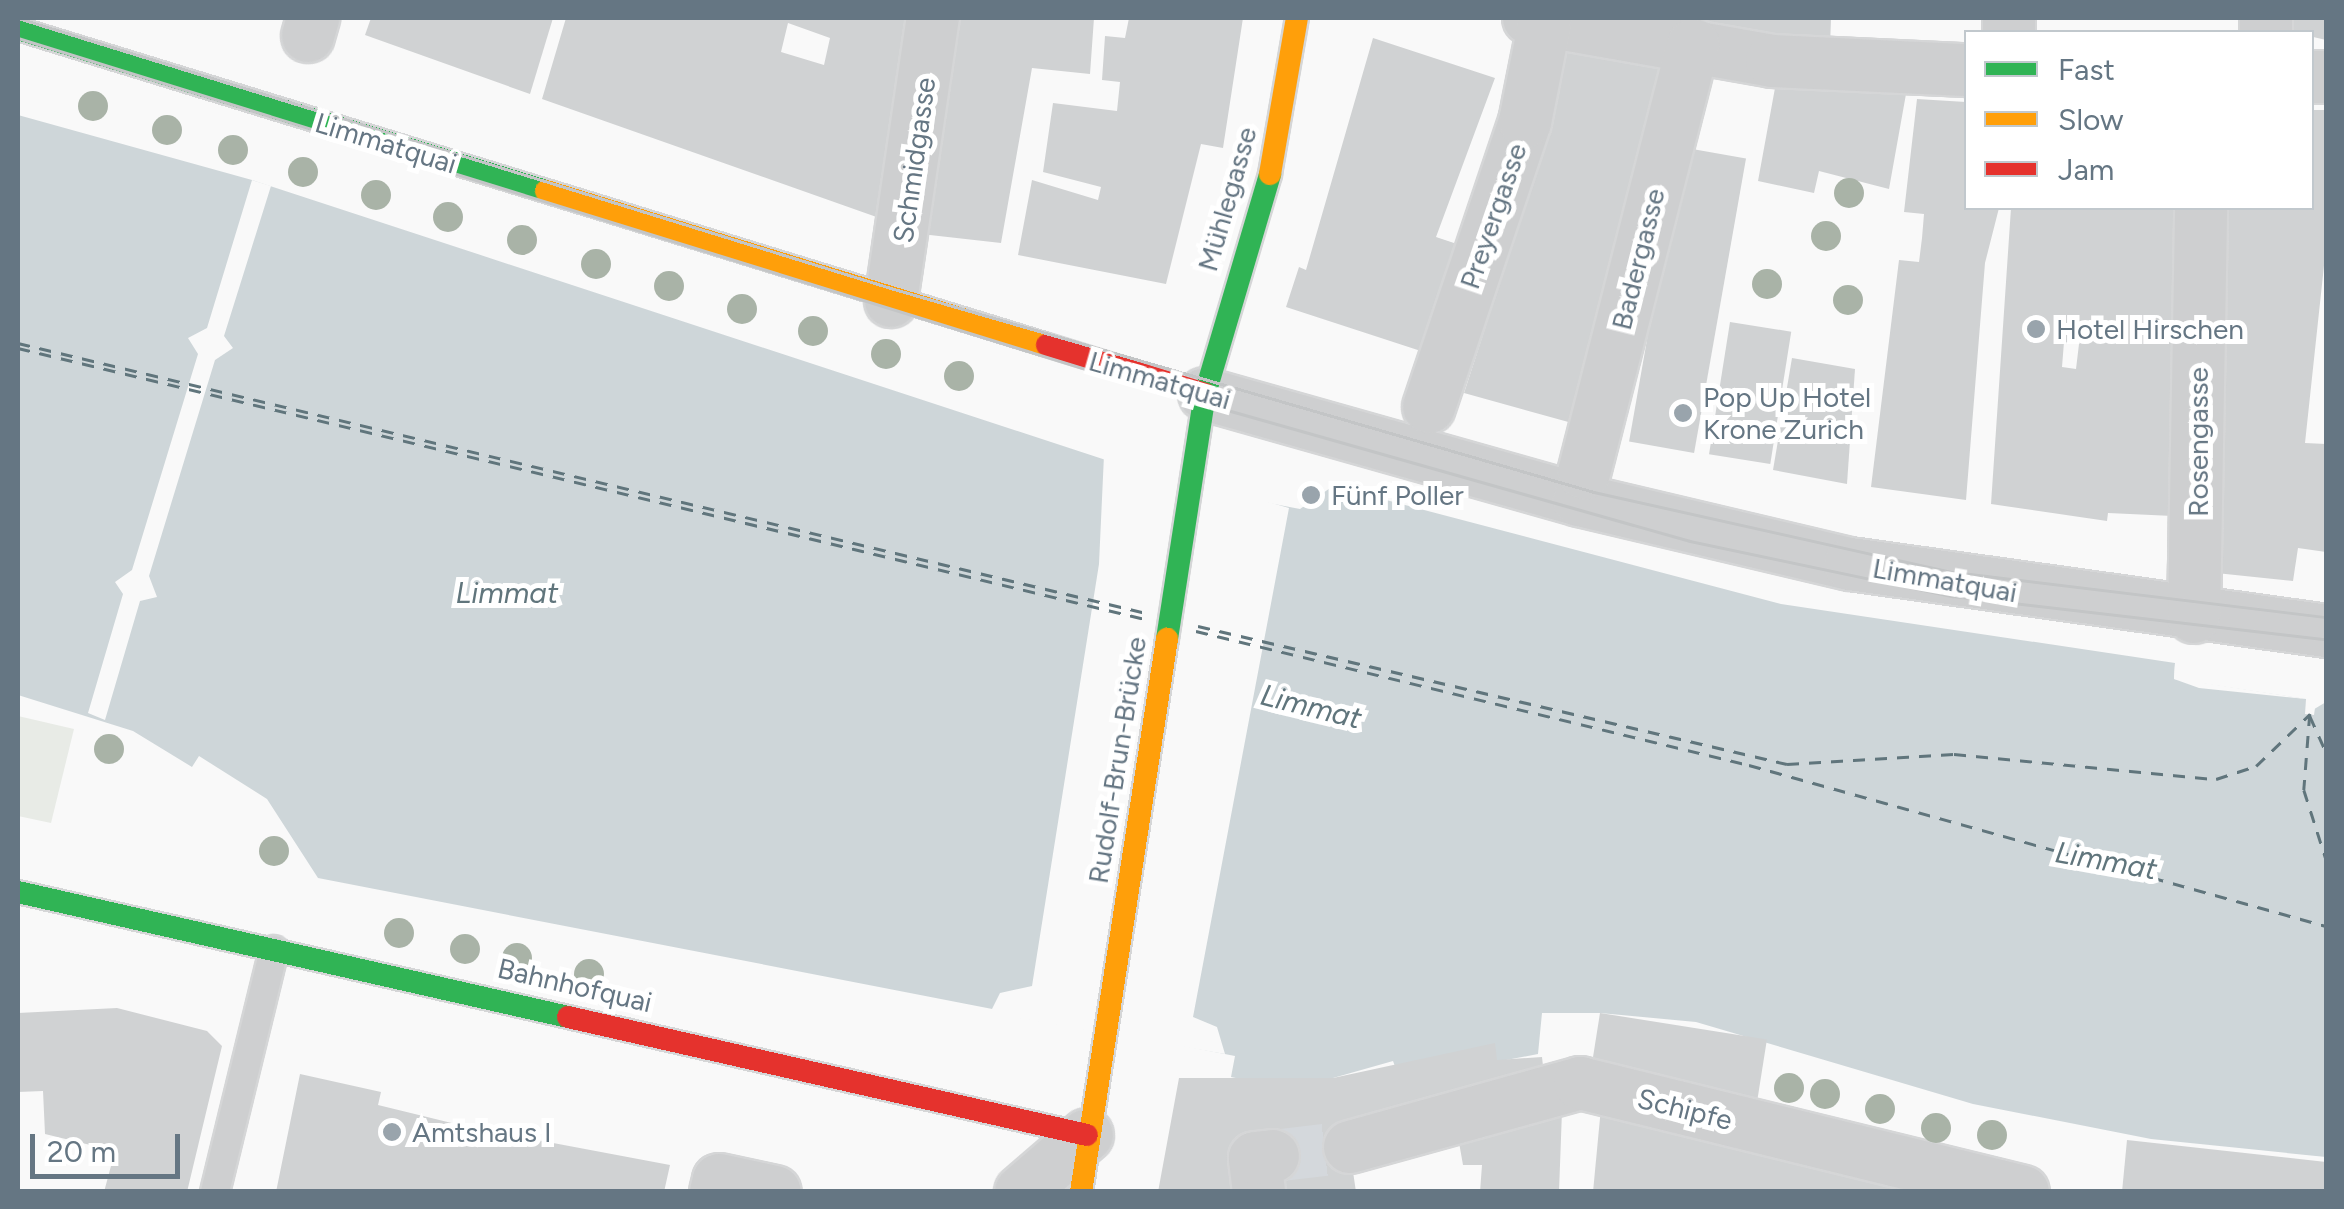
<!DOCTYPE html>
<html>
<head>
<meta charset="utf-8">
<style>
  body { margin:0 }
  #map { position:relative; width:2344px; height:1209px; overflow:hidden; background:#f9f9f9; font-family:Figtree,sans-serif }
  div>[style] { position:absolute }
  [style*='--x'] { left:calc(var(--x)*1px); top:calc(var(--y)*1px); width:calc(var(--w)*1px); rotate:calc(var(--a)*1deg) }
  .green>* { inset:0; background:#e8ebe6 }
  .water>* { inset:0; background:#ced6d9 }
  .pier>* { inset:0; background:#f9f9f9 }
  .ferry>* { height:2.5px; margin-top:-1.25px; transform-origin:0; background:repeating-linear-gradient(90deg,#60757c 0 12px,transparent 0 22px) }
  .building>* { inset:0; background:#d0d2d3; transform-origin:0 0 }
  .street-tunnel>* { height:52px; margin-top:-26px; transform-origin:0; background:repeating-linear-gradient(90deg,#d4d8dc 0 52px,transparent 0 78px) }
  .roads { filter:drop-shadow(2px 0 #d5d6d7) drop-shadow(-2px 0 #d5d6d7) drop-shadow(0 2px #d5d6d7) drop-shadow(0 -2px #d5d6d7) }
  .lane>* { height:28px; margin:-14px; padding:0 14px; transform-origin:14px; border-radius:14px; background:#cecfd0 }
  .street>* { height:52px; margin:-26px; padding:0 26px; transform-origin:26px; border-radius:26px; background:#cecfd0 }
  .fast>* { height:22px; margin:-11px; padding:0 11px; transform-origin:11px; border-radius:11px; background:#30b455 }
  .slow>* { height:22px; margin:-11px; padding:0 11px; transform-origin:11px; border-radius:11px; background:#ff9f0a }
  .jam>* { height:22px; margin:-11px; padding:0 11px; transform-origin:11px; border-radius:11px; background:#e5322d }
  .tram>* { height:2.5px; margin:-1.25px; padding:0 1.25px; transform-origin:1.25px; border-radius:1.25px; background:#c3c5c6 }
  .trees>* { width:30px; height:30px; margin:-15px; border-radius:50%; background:#a9b3a7 }
  .dots>* { width:28px; height:28px; translate:-50% -50%; box-sizing:border-box; border:5px solid #fff; border-radius:50% }
  span { translate:-50% -50%; white-space:nowrap; text-align:center; line-height:1.15; -webkit-text-stroke:10px #fff; paint-order:stroke }
  .street-label { font-size:28px; color:#657683 }
  .poi-label { font-size:28px; color:#657683 }
  .left { translate:0 -50%; text-align:left }
  .water-label { font-size:30px; color:#60757c; font-style:italic }
  .frame { position:absolute; inset:0; border:20px solid #657683; pointer-events:none }
  .legend { position:absolute; left:1964px; top:30px; width:350px; height:180px; box-sizing:border-box; background:#fff; border:2px solid #c1c8cd; margin:0; padding:12px 18px; list-style:none; font-size:30px; color:#657683 }
  .legend li { display:flex; align-items:center; gap:20px; height:50px }
  .legend b { width:50px; border:2px solid #c1c8cd }
  .scale { position:absolute; left:30px; top:1134px; width:150px; height:45px; box-sizing:border-box; border:5px solid #657683; border-top:0; padding-left:12px; font-size:30px; line-height:35px; white-space:nowrap; color:#657683; -webkit-text-stroke:8px #fff; paint-order:stroke }
</style>
</head>
<body>
<div id="map">
  <div class="green">
    <i style="clip-path:polygon(18px 716px,74px 729px,51px 823px,18px 816px)"></i>
  </div>
  <div class="water">
    <i style="clip-path:polygon(18px 115px,252px 180px,1191px 488px,1300px 509px,1333px 486px,1781px 604px,2175px 663px,2174px 679px,2306px 699px,2306px 714px,2326px 702px,2326px 1157px,2151px 1139px,1973px 1104px,1696px 1022px,1600px 1013px,1542px 1013px,1538px 1054px,1400px 1080px,1393px 1061px,1333px 1078px,1255px 1082px,1231px 1077px,1235px 1056px,318px 878px,267px 799px,199px 756px,192px 767px,133px 731px,18px 695px)"></i>
  </div>
  <div class="pier">
    <i style="clip-path:polygon(252px 180px,271px 186px,224px 336px,233px 348px,215px 360px,149px 576px,157px 597px,140px 601px,105px 720px,88px 713px,123px 594px,115px 582px,132px 570px,198px 354px,188px 338px,207px 328px)"></i>
    <i style="clip-path:polygon(1104px 455px,1289px 508px,1193px 1017px,1217px 1027px,1225px 1054px,990px 1013px,1000px 993px,1032px 986px,1099px 564px)"></i>
    <i style="clip-path:polygon(2175px 663px,2179px 675px,2204px 683px,2326px 702px,2316px 701px,2314px 715px,2305px 714px,2306px 699px,2199px 688px,2174px 679px)"></i>
  </div>
  <div class="ferry">
    <i style="--x:18;--y:343;--w:1160;--a:13.46"></i>
    <i style="--x:18;--y:348;--w:1159;--a:13.52"></i>
    <i style="--x:1198;--y:626;--w:605;--a:13.19"></i>
    <i style="--x:1787;--y:764;--w:167;--a:-3.4"></i>
    <i style="--x:1954;--y:754;--w:263;--a:5.5"></i>
    <i style="--x:2216;--y:779;--w:42;--a:-18"></i>
    <i style="--x:2256;--y:766;--w:75;--a:-43.9"></i>
    <i style="--x:2310;--y:714;--w:76;--a:94.5"></i>
    <i style="--x:2304;--y:790;--w:72;--a:72.3"></i>
    <i style="--x:1196;--y:631;--w:569;--a:13.62"></i>
    <i style="--x:1749;--y:765;--w:599;--a:15.59"></i>
    <i style="--x:2310;--y:716;--w:39;--a:66"></i>
  </div>
  <div class="building">
    <i style="clip-path:polygon(371px 18px,553px 18px,530px 94px,365px 35px)"></i>
    <i style="clip-path:polygon(evenodd,566px 18px,921px 18px,885px 220px,542px 99px,566px 18px,788px 23px,830px 38px,824px 65px,781px 52px,788px 23px)"></i>
    <i style="clip-path:polygon(952px 18px,1094px 18px,1090px 74px,1032px 68px,1001px 243px,921px 234px)"></i>
    <i style="clip-path:polygon(1129px 18px,1243px 18px,1223px 148px,1201px 144px,1166px 284px,1018px 255px,1032px 180px,1098px 200px,1101px 187px,1043px 172px,1053px 103px,1117px 111px,1120px 82px,1102px 80px,1105px 36px,1125px 38px)"></i>
    <i style="clip-path:polygon(1644px 18px,1831px 18px,1830px 47px)"></i>
    <i style="clip-path:polygon(2292px 18px,2326px 18px,2326px 40px,2292px 32px)"></i>
    <i style="clip-path:polygon(1373px 38px,1495px 78px,1436px 237px,1457px 244px,1430px 354px,1286px 307px,1299px 267px,1306px 270px)"></i>
    <i style="clip-path:polygon(1569px 39px,1675px 59px,1572px 423px,1464px 393px,1553px 120px)"></i>
    <i style="clip-path:polygon(1777px 77px,1906px 94px,1889px 189px,1819px 171px,1814px 193px,1758px 181px)"></i>
    <i style="clip-path:polygon(1917px 99px,1966px 102px,1966px 208px,1999px 208px,1985px 263px,1966px 500px,1871px 487px,1899px 260px,1919px 262px,1922px 238px,1924px 214px,1904px 212px)"></i>
    <i style="clip-path:polygon(2312px 110px,2326px 110px,2326px 247px,2305px 443px,2326px 444px,2326px 552px,2298px 548px,2293px 581px,2216px 573px,2221px 208px,2312px 208px)"></i>
    <i style="left:1681px;top:147px;width:66px;height:299px;rotate:10deg"></i>
    <i style="clip-path:polygon(evenodd,2011px 208px,2180px 208px,2173px 516px,2108px 513px,2107px 521px,1991px 504px,2011px 208px,2064px 342px,2079px 344px,2076px 369px,2062px 367px,2064px 342px)"></i>
    <i style="left:1730px;top:322px;width:62px;height:134px;rotate:9deg"></i>
    <i style="clip-path:polygon(1792px 358px,1855px 369px,1847px 484px,1773px 470px)"></i>
    <i style="clip-path:polygon(117px 1008px,207px 1031px,222px 1046px,187px 1192px,104px 1192px,115px 1151px,45px 1134px,43px 1091px,18px 1092px,18px 1013px)"></i>
    <i style="left:1600px;top:1013px;width:169px;height:61px;rotate:9deg"></i>
    <i style="clip-path:polygon(1495px 1043px,1497px 1060px,1542px 1057px,1545px 1084px,1348px 1137px,1356px 1192px,1158px 1192px,1179px 1078px,1333px 1078px)"></i>
    <i style="clip-path:polygon(300px 1074px,381px 1092px,378px 1105px,468px 1127px,670px 1165px,664px 1192px,276px 1192px)"></i>
    <i style="clip-path:polygon(1602px 1097px,1963px 1192px,1593px 1192px)"></i>
    <i style="clip-path:polygon(1562px 1111px,1559px 1192px,1480px 1192px,1482px 1165px,1463px 1165px,1457px 1131px)"></i>
    <i style="clip-path:polygon(2127px 1140px,2326px 1162px,2326px 1192px,2122px 1192px)"></i>
  </div>
  <div class="street-tunnel">
    <i style="--x:1273;--y:1156;--w:78;--a:-6.7"></i>
  </div>
  <div class="roads">
    <div class="lane">
      <i style="--x:215;--y:1192;--w:249;--a:-76.3"></i>
    </div>
    <div class="street">
      <i style="--x:1529;--y:18;--w:247;--a:10"></i>
      <i style="--x:1772;--y:61;--w:194;--a:2.7"></i>
      <i style="--x:2009;--y:18;--w:14;--a:90"></i>
      <i style="--x:2266;--y:18;--w:14;--a:90"></i>
      <i style="--x:308;--y:36;--w:19;--a:-74"></i>
      <i style="--x:2312;--y:77;--w:14;--a:0"></i>
      <i style="--x:891;--y:301;--w:286;--a:-81.6"></i>
      <i style="--x:1205;--y:394;--w:389;--a:15.8"></i>
      <i style="--x:1579;--y:500;--w:278;--a:13.3"></i>
      <i style="--x:1850;--y:564;--w:481;--a:8"></i>
      <i style="--x:1429;--y:407;--w:301;--a:-71.4"></i>
      <i style="--x:1525;--y:122;--w:103;--a:-78.8"></i>
      <i style="--x:1584;--y:473;--w:442;--a:-75.7"></i>
      <i style="--x:2194;--y:617;--w:409;--a:-89"></i>
      <i style="--x:1350;--y:1147;--w:239;--a:-15.5"></i>
      <i style="--x:1580;--y:1083;--w:456;--a:13.8"></i>
      <i style="--x:716;--y:1192;--w:12;--a:-76"></i>
      <i style="--x:719;--y:1180;--w:57;--a:12.1"></i>
      <i style="--x:1021;--y:1192;--w:87;--a:-40.8"></i>
      <i style="--x:1259;--y:1192;--w:34;--a:-97"></i>
      <i style="--x:1255;--y:1158;--w:18;--a:-6"></i>
    </div>
    <div class="fast">
      <i style="--x:18;--y:29;--w:552;--a:17.06"></i>
      <i style="--x:1167;--y:639;--w:248;--a:-81.2"></i>
      <i style="--x:1205;--y:394;--w:229;--a:-73.5"></i>
      <i style="--x:18;--y:892;--w:564;--a:12.8"></i>
    </div>
    <div class="slow">
      <i style="--x:1270;--y:174;--w:158;--a:-80.2"></i>
      <i style="--x:546;--y:191;--w:524;--a:17.09"></i>
      <i style="--x:1081;--y:1192;--w:560;--a:-81.16"></i>
    </div>
    <div class="jam">
      <i style="--x:1047;--y:345;--w:165;--a:17.2"></i>
      <i style="--x:568;--y:1017;--w:532;--a:12.81"></i>
    </div>
  </div>
  <div class="tram">
    <i style="--x:18;--y:18;--w:917;--a:17.19"></i>
    <i style="--x:894;--y:289;--w:729;--a:16.17"></i>
    <i style="--x:1594;--y:492;--w:368;--a:12.6"></i>
    <i style="--x:1953;--y:572;--w:376;--a:6.9"></i>
    <i style="--x:18;--y:38;--w:1159;--a:17.22"></i>
    <i style="--x:1125;--y:381;--w:587;--a:15.81"></i>
    <i style="--x:1690;--y:541;--w:268;--a:11.9"></i>
    <i style="--x:1952;--y:596;--w:376;--a:6.6"></i>
  </div>
  <div class="trees">
    <i style="left:93px;top:106px"></i>
    <i style="left:167px;top:130px"></i>
    <i style="left:233px;top:150px"></i>
    <i style="left:303px;top:172px"></i>
    <i style="left:1849px;top:193px"></i>
    <i style="left:376px;top:195px"></i>
    <i style="left:448px;top:217px"></i>
    <i style="left:1826px;top:236px"></i>
    <i style="left:522px;top:240px"></i>
    <i style="left:596px;top:264px"></i>
    <i style="left:1767px;top:284px"></i>
    <i style="left:669px;top:286px"></i>
    <i style="left:1848px;top:300px"></i>
    <i style="left:742px;top:309px"></i>
    <i style="left:813px;top:331px"></i>
    <i style="left:886px;top:354px"></i>
    <i style="left:959px;top:376px"></i>
    <i style="left:109px;top:749px"></i>
    <i style="left:274px;top:851px"></i>
    <i style="left:399px;top:933px"></i>
    <i style="left:465px;top:949px"></i>
    <i style="left:517px;top:958px"></i>
    <i style="left:589px;top:974px"></i>
    <i style="left:1789px;top:1088px"></i>
    <i style="left:1825px;top:1094px"></i>
    <i style="left:1880px;top:1109px"></i>
    <i style="left:1936px;top:1128px"></i>
    <i style="left:1992px;top:1135px"></i>
  </div>
  <div class="dots">
    <i style="left:2036px;top:329px;background:#99a4ac"></i>
    <i style="left:1683px;top:413px;background:#99a4ac"></i>
    <i style="left:1311px;top:495px;background:#99a4ac"></i>
    <i style="left:392px;top:1132px;background:#99a4ac"></i>
  </div>
  <div class="street-label">
    <span style="left:386px;top:143px;rotate:17deg">Limmatquai</span>
    <span style="left:914px;top:160px;rotate:-82deg">Schmidgasse</span>
    <span style="left:1227px;top:199px;rotate:-74deg">Mühlegasse</span>
    <span style="left:1493px;top:216px;rotate:-71deg">Preyergasse</span>
    <span style="left:1638px;top:259px;rotate:-76deg">Badergasse</span>
    <span style="left:1160px;top:380px;rotate:16deg">Limmatquai</span>
    <span style="left:2198px;top:442px;rotate:-90deg">Rosengasse</span>
    <span style="left:1945px;top:580px;rotate:10deg">Limmatquai</span>
    <span style="left:1117px;top:760px;rotate:-81deg">Rudolf-Brun-Brücke</span>
    <span style="left:575px;top:985px;rotate:13deg">Bahnhofquai</span>
    <span style="left:1685px;top:1109px;rotate:14deg">Schipfe</span>
  </div>
  <div class="poi-label">
    <span class="left" style="left:2056px;top:329px">Hotel Hirschen</span>
    <span class="left" style="left:1703px;top:413px">Pop Up Hotel<br>Krone Zurich</span>
    <span class="left" style="left:1331px;top:495px">Fünf Poller</span>
    <span class="left" style="left:412px;top:1132px">Amtshaus I</span>
  </div>
  <div class="water-label">
    <span style="left:507px;top:593px">Limmat</span>
    <span style="left:1311px;top:707px;rotate:14deg">Limmat</span>
    <span style="left:2106px;top:861px;rotate:10deg">Limmat</span>
  </div>
  <div class="frame"></div>
  <ul class="legend">
  <li><b style="height:12px;background:#30b455"></b>Fast</li>
  <li><b style="height:12px;background:#ff9f0a"></b>Slow</li>
  <li><b style="height:12px;background:#e5322d"></b>Jam</li>
  </ul>
  <div class="scale">20 m</div>
</div>
</body>
</html>
